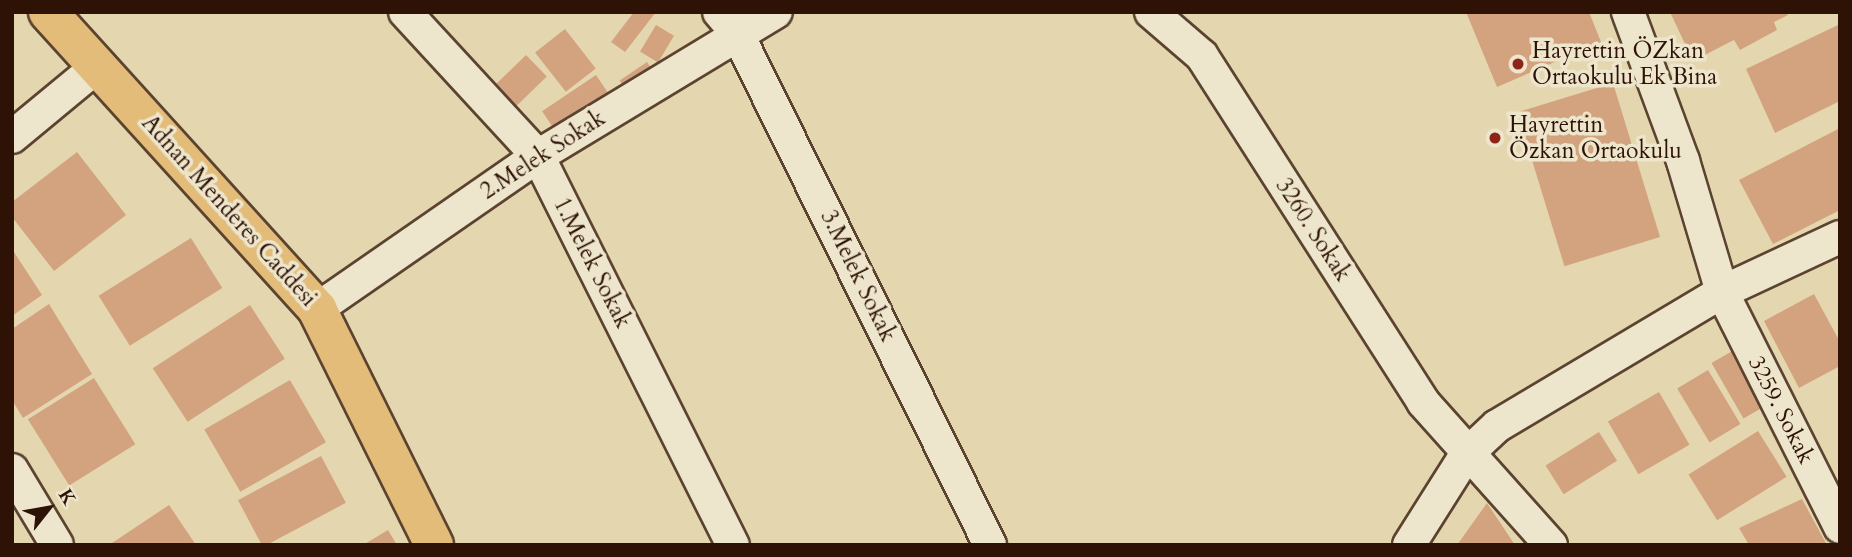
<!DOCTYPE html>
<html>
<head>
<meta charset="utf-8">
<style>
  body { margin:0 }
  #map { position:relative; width:1852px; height:557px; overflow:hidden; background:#e4d7b0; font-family:Cardo,serif }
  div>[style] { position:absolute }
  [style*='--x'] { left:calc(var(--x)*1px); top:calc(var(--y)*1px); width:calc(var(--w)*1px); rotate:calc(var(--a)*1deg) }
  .building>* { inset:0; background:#d3a37f; transform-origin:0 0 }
  .roads { filter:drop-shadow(2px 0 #5b4330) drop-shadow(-2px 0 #5b4330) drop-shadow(0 2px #5b4330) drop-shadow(0 -2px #5b4330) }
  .minor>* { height:32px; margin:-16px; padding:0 16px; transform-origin:16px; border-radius:16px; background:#ede5cc }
  .major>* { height:38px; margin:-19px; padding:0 19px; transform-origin:19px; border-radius:19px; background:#e2bc78 }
  .dots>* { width:19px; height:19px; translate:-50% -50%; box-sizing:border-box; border:4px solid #ede5cc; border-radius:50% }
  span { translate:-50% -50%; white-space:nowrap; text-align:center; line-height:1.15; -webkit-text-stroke:7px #ede5cc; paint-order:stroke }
  .poi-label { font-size:23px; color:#2d1205 }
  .left { translate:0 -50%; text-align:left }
  .street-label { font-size:23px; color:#2d1205 }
  .frame { position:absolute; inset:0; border:14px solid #2d1205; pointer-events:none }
  .north { position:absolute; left:14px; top:473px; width:70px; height:70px; -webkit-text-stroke:5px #ede5cc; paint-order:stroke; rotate:59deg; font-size:19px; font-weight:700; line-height:28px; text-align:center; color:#2d1205 }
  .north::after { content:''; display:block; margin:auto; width:24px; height:32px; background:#2d1205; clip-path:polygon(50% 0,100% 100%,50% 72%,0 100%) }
</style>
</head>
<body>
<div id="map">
  <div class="building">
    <i style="clip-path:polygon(634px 12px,656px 12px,625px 52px,611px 42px)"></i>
    <i style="clip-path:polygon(1466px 12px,1589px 12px,1601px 42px,1497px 87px)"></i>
    <i style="clip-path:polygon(1670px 12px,1786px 12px,1788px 15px,1774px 22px,1777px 30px,1740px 50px,1734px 40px,1693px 61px)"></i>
    <i style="clip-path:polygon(1840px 24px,1840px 101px,1775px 133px,1746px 69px)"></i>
    <i style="left:656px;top:25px;width:21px;height:31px;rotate:31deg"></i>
    <i style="left:565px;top:29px;width:50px;height:38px;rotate:52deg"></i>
    <i style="left:526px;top:55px;width:30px;height:47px;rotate:46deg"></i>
    <i style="left:647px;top:62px;width:14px;height:33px;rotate:56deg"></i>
    <i style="left:596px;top:75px;width:45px;height:65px;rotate:56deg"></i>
    <i style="left:1613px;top:83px;width:161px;height:100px;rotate:73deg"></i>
    <i style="clip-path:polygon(1840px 128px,1840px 210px,1773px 244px,1739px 180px)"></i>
    <i style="clip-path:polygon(77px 152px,126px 215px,54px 271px,12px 217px,12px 202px)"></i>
    <i style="left:191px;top:238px;width:59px;height:109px;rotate:58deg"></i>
    <i style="clip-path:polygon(12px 249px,42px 295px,12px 316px)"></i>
    <i style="clip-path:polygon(1814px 294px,1840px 342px,1840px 366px,1799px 388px,1764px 321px)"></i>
    <i style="clip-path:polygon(49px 304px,92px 374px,23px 418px,12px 400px,12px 329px)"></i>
    <i style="left:250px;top:305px;width:64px;height:116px;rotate:57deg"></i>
    <i style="left:1734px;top:350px;width:64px;height:26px;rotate:60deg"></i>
    <i style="left:1708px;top:370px;width:63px;height:36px;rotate:59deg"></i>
    <i style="left:94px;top:378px;width:78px;height:78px;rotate:58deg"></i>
    <i style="left:290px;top:380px;width:72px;height:99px;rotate:60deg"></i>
    <i style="left:1659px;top:392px;width:61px;height:59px;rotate:60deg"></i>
    <i style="left:1758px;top:431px;width:54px;height:82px;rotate:58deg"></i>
    <i style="left:1599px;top:432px;width:34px;height:63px;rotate:58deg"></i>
    <i style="left:321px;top:456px;width:53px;height:94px;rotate:62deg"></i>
    <i style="clip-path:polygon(1802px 499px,1827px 545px,1749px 545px,1739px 528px)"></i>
    <i style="clip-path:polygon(1487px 503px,1515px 545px,1457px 545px)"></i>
    <i style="clip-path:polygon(169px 505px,196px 545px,109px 545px)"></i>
    <i style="clip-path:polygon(388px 530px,397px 545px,363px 545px)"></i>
  </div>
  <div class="roads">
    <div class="minor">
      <i style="--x:405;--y:12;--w:196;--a:47.3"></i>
      <i style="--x:538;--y:156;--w:435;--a:63.4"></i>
      <i style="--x:719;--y:12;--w:28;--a:49"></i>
      <i style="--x:737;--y:33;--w:571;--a:63.7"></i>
      <i style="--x:1151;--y:12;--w:67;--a:40.8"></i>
      <i style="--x:1202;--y:56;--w:411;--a:57.4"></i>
      <i style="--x:1423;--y:402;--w:192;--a:48.2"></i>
      <i style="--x:1628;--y:12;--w:159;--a:69.7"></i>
      <i style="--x:1683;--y:161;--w:137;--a:73.4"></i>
      <i style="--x:1722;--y:292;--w:263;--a:63.3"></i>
      <i style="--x:12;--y:137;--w:113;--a:-39.6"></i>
      <i style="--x:317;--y:309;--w:269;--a:-34.7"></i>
      <i style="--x:538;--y:156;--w:278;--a:-31.2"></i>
      <i style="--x:12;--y:470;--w:87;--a:59"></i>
      <i style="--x:1409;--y:545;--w:107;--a:-57.7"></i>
      <i style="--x:1466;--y:455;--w:42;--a:-43.1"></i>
      <i style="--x:1497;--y:426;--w:262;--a:-30.8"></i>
      <i style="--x:1722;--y:292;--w:130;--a:-25"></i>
    </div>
    <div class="major">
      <i style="--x:48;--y:12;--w:401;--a:47.8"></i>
      <i style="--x:317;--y:309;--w:263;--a:63.6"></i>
    </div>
  </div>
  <div class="dots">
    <i style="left:1518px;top:64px;background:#8f2418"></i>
    <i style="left:1495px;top:138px;background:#8f2418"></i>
  </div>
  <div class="poi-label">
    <span class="left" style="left:1532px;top:64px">Hayrettin ÖZkan<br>Ortaokulu Ek Bina</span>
    <span class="left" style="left:1509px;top:138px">Hayrettin<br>Özkan Ortaokulu</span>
  </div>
  <div class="street-label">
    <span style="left:543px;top:155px;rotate:-33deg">2.Melek Sokak</span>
    <span style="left:229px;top:211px;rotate:48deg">Adnan Menderes Caddesi</span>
    <span style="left:1313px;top:230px;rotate:57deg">3260. Sokak</span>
    <span style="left:592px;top:263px;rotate:63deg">1.Melek Sokak</span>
    <span style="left:858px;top:276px;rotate:64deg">3.Melek Sokak</span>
    <span style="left:1781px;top:410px;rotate:63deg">3259. Sokak</span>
  </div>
  <div class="frame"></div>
  <div class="north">K</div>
</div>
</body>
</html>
